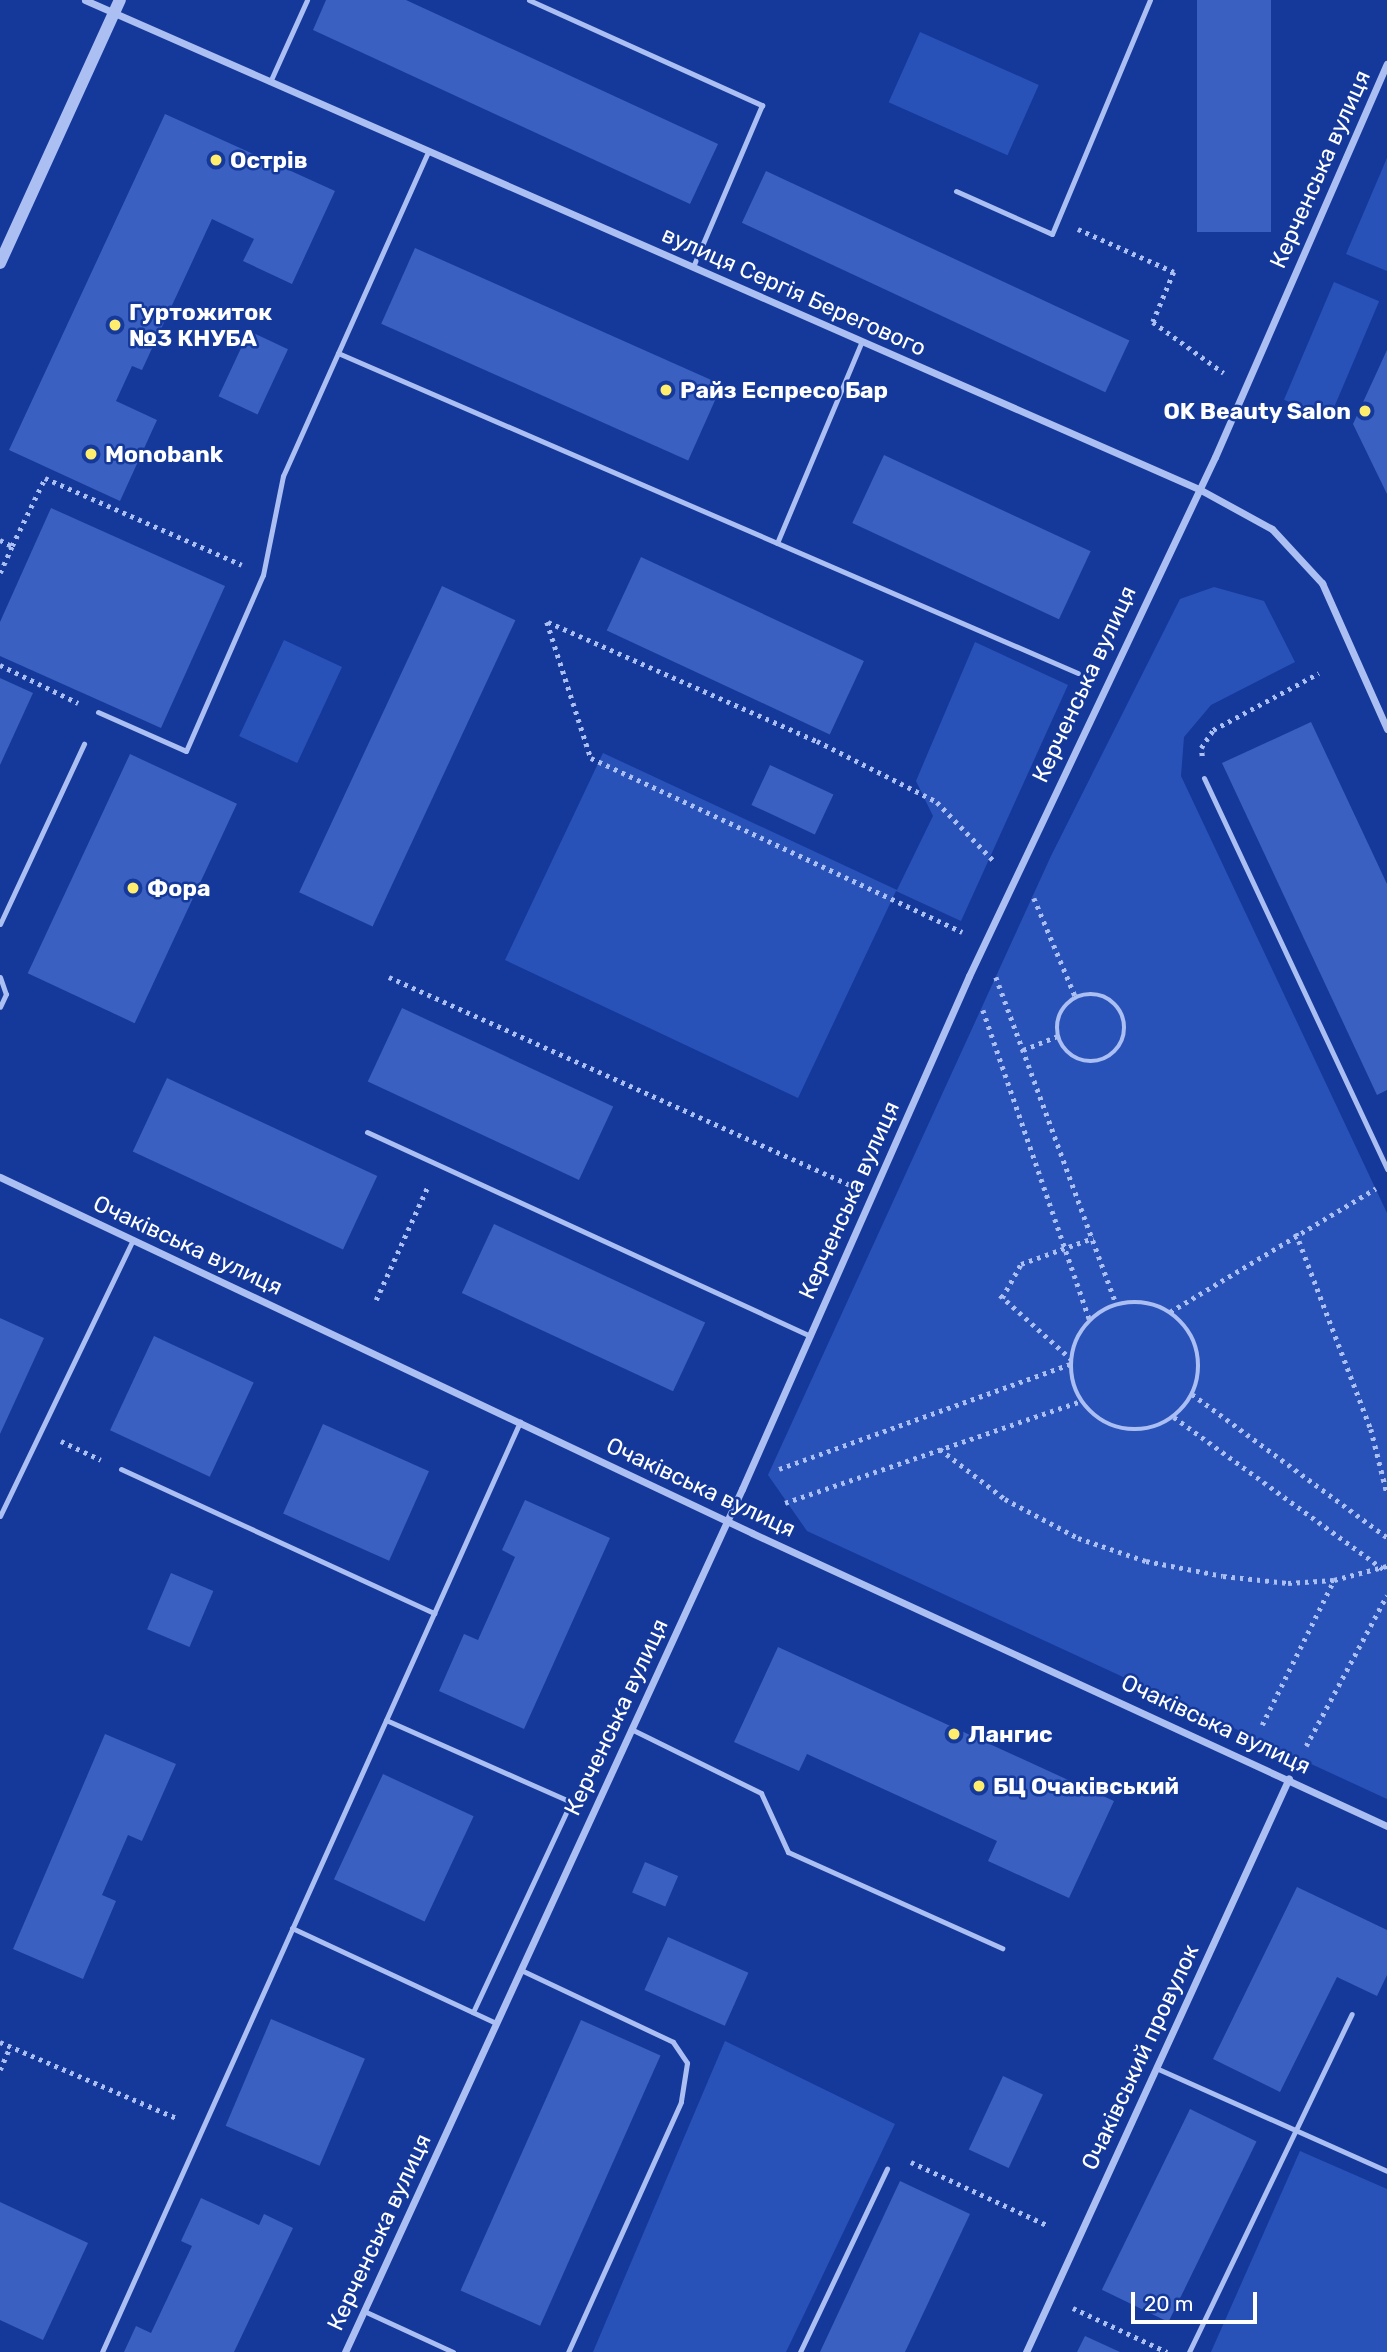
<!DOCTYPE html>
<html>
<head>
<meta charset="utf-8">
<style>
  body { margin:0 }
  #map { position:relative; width:1387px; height:2352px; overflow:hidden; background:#15399b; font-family:Rubik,sans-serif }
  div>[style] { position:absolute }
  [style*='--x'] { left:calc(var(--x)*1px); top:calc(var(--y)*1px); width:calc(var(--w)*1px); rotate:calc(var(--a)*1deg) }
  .green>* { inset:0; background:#2952b9; transform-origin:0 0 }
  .building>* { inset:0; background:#3a60c1; transform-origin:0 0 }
  .path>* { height:4.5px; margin-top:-2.25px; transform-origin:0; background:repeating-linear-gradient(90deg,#abbff3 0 3.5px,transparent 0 8.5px) }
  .path>.ring { margin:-2.25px; padding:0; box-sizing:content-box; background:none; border:4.5px solid #abbff3; border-radius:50% }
  .service>* { height:5px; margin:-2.5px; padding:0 2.5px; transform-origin:2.5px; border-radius:2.5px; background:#abbff3 }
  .minor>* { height:7px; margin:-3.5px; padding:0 3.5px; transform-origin:3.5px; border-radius:3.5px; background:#abbff3 }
  .tertiary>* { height:12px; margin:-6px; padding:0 6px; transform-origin:6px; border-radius:6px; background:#abbff3 }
  .dots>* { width:19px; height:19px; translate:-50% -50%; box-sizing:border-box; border:4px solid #15399b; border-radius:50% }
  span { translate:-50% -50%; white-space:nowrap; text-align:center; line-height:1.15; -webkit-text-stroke:5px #15399b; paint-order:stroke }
  .poi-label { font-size:23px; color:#fff; font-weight:700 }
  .left { translate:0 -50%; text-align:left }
  .right { translate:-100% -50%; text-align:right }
  .street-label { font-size:23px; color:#fff }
  .scale { position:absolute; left:1131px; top:2292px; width:126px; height:32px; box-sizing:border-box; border:4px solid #fff; border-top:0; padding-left:9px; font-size:21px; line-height:24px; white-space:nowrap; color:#fff; -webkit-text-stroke:5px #15399b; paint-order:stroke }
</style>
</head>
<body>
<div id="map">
  <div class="green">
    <i style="left:920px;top:32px;width:130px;height:77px;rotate:24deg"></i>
    <i style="clip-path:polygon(1387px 158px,1387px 271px,1346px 254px)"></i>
    <i style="left:1334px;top:282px;width:49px;height:128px;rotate:23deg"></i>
    <i style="clip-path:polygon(1214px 587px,1264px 601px,1295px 662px,1211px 705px,1184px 737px,1181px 776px,1387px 1213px,1387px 1799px,807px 1531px,768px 1475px,1051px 856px,1180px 599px)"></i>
    <i style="left:284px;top:640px;width:64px;height:106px;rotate:25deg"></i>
    <i style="clip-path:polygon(975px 642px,1068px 685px,961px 921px,896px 891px,798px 1098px,505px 960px,603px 753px,897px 890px,933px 816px,916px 781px)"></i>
    <i style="clip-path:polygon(725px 2041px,895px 2124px,786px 2352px,593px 2352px)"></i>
    <i style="clip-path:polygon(1300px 2151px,1387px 2189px,1387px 2352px,1211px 2352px)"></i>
  </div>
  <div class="building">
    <i style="clip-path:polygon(326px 0,406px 0,718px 144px,690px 204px,313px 30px)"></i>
    <i style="left:1197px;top:0;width:74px;height:232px"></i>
    <i style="clip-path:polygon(165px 114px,335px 191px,292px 284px,243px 261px,254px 239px,212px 219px,142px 370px,132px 366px,116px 401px,157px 420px,120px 501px,9px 450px)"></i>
    <i style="left:766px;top:171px;width:401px;height:57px;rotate:25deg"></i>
    <i style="left:415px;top:248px;width:336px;height:83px;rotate:24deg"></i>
    <i style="left:249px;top:331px;width:43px;height:72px;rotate:25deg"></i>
    <i style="clip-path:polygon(1387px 350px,1387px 494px,1353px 424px)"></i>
    <i style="left:884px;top:455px;width:228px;height:75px;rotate:25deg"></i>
    <i style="clip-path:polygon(51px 508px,225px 586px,161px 728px,0 656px,0 622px)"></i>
    <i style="left:641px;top:557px;width:246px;height:81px;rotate:25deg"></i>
    <i style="left:442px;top:586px;width:81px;height:338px;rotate:25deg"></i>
    <i style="clip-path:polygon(0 678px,33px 693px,0 765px)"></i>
    <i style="clip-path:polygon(1311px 722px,1387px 884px,1387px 1090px,1377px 1095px,1222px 763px)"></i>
    <i style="left:130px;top:754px;width:118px;height:242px;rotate:25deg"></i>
    <i style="left:770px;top:765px;width:70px;height:44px;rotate:25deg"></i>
    <i style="left:402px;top:1008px;width:233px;height:81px;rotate:25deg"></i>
    <i style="left:167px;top:1078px;width:232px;height:81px;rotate:25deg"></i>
    <i style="left:494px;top:1224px;width:233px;height:76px;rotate:25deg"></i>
    <i style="clip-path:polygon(0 1318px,44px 1338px,0 1434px)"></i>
    <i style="left:154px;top:1336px;width:110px;height:104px;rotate:25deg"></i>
    <i style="left:323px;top:1424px;width:116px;height:98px;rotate:24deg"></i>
    <i style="clip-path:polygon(525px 1500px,610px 1538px,524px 1729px,439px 1691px,464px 1634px,478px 1640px,515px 1557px,502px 1550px)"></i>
    <i style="left:171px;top:1573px;width:46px;height:61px;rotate:23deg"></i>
    <i style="clip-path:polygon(778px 1647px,1114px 1801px,1069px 1898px,988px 1861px,997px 1841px,807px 1754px,799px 1771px,734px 1742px)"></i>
    <i style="clip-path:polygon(105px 1734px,176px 1764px,142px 1841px,128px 1835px,102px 1895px,116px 1901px,83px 1979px,13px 1949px)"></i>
    <i style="left:383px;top:1774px;width:100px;height:116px;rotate:25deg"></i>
    <i style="left:645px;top:1862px;width:36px;height:33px;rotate:23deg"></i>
    <i style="clip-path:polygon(1297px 1887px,1387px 1930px,1387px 1975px,1377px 1996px,1337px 1977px,1280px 2092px,1213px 2059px)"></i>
    <i style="left:668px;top:1937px;width:88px;height:58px;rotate:24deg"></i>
    <i style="left:271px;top:2019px;width:102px;height:116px;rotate:23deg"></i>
    <i style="left:581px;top:2020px;width:87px;height:296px;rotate:24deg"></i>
    <i style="left:1003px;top:2076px;width:44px;height:81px;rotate:25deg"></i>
    <i style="left:1190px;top:2109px;width:74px;height:201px;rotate:26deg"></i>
    <i style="clip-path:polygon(900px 2181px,970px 2214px,905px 2352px,820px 2352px)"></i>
    <i style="clip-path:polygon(201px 2198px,259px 2225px,264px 2214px,293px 2228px,234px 2352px,124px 2352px,136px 2326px,151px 2333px,192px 2246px,181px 2241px)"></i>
    <i style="clip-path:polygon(0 2202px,88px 2243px,43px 2340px,0 2320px)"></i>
    <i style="clip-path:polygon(1085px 2336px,1120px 2352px,1077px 2352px)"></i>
  </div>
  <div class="path">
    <i style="--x:1078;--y:229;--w:105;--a:24.1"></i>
    <i style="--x:1174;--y:272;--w:54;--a:112.8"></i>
    <i style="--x:1153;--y:322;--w:87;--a:35.7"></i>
    <i style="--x:0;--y:540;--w:13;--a:27"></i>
    <i style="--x:12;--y:546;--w:76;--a:-64.1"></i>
    <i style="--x:45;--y:478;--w:215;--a:23.8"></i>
    <i style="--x:0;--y:573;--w:30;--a:-66"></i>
    <i style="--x:547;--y:622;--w:143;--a:72.1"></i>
    <i style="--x:591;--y:758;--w:410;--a:25.1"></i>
    <i style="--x:548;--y:622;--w:294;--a:23.9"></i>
    <i style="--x:817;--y:741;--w:135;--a:26.9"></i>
    <i style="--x:937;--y:802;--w:82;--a:46"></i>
    <i style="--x:0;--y:665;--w:87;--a:26"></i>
    <i style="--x:1202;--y:756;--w:8;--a:-97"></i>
    <i style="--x:1201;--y:748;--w:22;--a:-56"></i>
    <i style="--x:1213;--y:730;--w:120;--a:-28.3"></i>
    <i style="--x:1034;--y:898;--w:108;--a:67.2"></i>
    <i style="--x:389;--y:977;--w:506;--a:24.28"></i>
    <i style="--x:996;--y:977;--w:350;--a:69.8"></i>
    <i class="ring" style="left:1057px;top:994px;width:63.5px;height:63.5px"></i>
    <i style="--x:983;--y:1010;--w:328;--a:71"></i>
    <i style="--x:1023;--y:1050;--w:38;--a:-22"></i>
    <i style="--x:1296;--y:1233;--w:210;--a:69.1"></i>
    <i style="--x:1371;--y:1429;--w:66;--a:76"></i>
    <i style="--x:1000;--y:1295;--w:96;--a:42"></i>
    <i style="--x:1002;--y:1298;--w:39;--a:-61"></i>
    <i style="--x:1021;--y:1264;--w:77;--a:-19.9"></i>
    <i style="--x:376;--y:1300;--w:125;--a:-65.5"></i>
    <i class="ring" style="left:1071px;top:1302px;width:123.5px;height:123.5px"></i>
    <i style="--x:1170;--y:1312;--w:240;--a:-31"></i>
    <i style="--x:1192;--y:1394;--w:242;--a:36.3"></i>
    <i style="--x:1174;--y:1417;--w:263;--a:36"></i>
    <i style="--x:61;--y:1441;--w:44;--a:25.4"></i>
    <i style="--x:940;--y:1449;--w:82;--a:37.6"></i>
    <i style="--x:1005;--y:1499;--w:83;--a:28.1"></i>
    <i style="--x:1078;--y:1538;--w:72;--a:18.7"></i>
    <i style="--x:1146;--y:1561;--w:78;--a:11"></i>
    <i style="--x:1223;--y:1576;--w:65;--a:6.1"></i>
    <i style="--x:1288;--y:1583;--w:46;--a:-3.7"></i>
    <i style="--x:1334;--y:1580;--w:55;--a:-14.8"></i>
    <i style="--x:779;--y:1469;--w:310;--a:-19.8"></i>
    <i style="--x:785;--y:1503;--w:313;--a:-19"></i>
    <i style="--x:1262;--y:1725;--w:162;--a:-63.6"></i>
    <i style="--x:1306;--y:1746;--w:171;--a:-61.8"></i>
    <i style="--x:0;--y:2042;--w:195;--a:23.3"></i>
    <i style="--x:0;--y:2070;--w:26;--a:-67"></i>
    <i style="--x:911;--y:2162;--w:150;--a:24.9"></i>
    <i style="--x:1073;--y:2308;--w:104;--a:25.1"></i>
  </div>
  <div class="service">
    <i style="--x:529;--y:0;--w:256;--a:24.3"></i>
    <i style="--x:762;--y:105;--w:176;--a:113.1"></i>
    <i style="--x:270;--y:82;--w:90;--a:-65.7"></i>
    <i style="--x:956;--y:191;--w:105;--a:24.1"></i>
    <i style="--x:1052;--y:234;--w:254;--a:-67.3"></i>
    <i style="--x:338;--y:353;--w:806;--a:23.39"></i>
    <i style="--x:777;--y:543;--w:219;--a:-67.2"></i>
    <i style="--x:98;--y:712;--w:96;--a:23.9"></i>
    <i style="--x:186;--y:751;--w:192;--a:-66.4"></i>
    <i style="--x:263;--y:575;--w:101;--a:-78.6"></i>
    <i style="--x:283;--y:476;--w:355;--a:-65.9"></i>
    <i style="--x:1204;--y:778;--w:432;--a:64.9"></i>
    <i style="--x:0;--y:924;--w:199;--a:-65"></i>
    <i style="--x:0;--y:977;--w:18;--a:71"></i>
    <i style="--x:6;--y:994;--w:14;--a:115"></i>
    <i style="--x:367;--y:1132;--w:488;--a:24.7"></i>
    <i style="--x:121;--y:1469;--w:345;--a:24.7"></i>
    <i style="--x:0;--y:1516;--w:306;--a:-64.3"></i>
    <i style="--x:386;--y:1720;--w:202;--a:23.9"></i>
    <i style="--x:571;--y:1802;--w:232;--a:115"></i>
    <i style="--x:631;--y:1729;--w:145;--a:26.2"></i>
    <i style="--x:761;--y:1793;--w:65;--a:65.4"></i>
    <i style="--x:788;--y:1852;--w:235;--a:24.2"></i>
    <i style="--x:292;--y:1928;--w:225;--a:25"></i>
    <i style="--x:521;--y:1970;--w:168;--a:25.3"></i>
    <i style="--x:673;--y:2042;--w:25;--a:56"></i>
    <i style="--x:687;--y:2063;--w:39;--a:99"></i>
    <i style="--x:681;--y:2102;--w:274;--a:114.3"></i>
    <i style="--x:1156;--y:2068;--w:253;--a:24"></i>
    <i style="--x:364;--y:2311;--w:98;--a:24.7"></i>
    <i style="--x:102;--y:2352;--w:1020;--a:-65.8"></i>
    <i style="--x:800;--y:2352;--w:203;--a:-64.6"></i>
    <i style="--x:1189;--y:2352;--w:375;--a:-64.3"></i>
  </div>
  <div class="minor">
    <i style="--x:85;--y:0;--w:1217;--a:23.7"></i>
    <i style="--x:1199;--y:489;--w:83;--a:28.7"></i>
    <i style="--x:1272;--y:529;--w:74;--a:47.2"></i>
    <i style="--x:1322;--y:583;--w:160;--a:66"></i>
    <i style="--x:0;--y:1177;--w:832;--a:25.33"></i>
    <i style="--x:752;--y:1533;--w:699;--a:24.77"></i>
    <i style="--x:345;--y:2352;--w:950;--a:-65.3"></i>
    <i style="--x:742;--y:1489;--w:561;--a:-66.13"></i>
    <i style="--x:969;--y:976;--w:574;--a:-64.64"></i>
    <i style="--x:1215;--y:457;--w:429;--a:-66.4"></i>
    <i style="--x:1026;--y:2352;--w:631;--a:-65.38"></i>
  </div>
  <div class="tertiary">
    <i style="--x:0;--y:263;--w:289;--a:-65.5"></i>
  </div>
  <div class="dots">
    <i style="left:216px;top:160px;background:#ffed6d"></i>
    <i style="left:115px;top:325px;background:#ffed6d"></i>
    <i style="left:666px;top:390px;background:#ffed6d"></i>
    <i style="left:1365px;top:411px;background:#ffed6d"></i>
    <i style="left:91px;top:454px;background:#ffed6d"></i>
    <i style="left:133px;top:888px;background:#ffed6d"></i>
    <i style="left:954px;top:1734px;background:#ffed6d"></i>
    <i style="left:979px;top:1786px;background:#ffed6d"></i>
  </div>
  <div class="poi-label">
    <span class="left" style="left:230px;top:160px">Острів</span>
    <span class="left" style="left:129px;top:325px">Гуртожиток<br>№3 КНУБА</span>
    <span class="left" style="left:680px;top:390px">Райз Еспресо Бар</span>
    <span class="right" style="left:1351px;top:411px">OK Beauty Salon</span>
    <span class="left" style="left:105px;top:454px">Monobank</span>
    <span class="left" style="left:147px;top:888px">Фора</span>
    <span class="left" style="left:968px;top:1734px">Лангис</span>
    <span class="left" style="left:993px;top:1786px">БЦ Очаківський</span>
  </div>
  <div class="street-label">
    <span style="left:1320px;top:169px;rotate:-66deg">Керченська вулиця</span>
    <span style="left:794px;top:291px;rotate:24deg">вулиця Сергія Берегового</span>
    <span style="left:1084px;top:684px;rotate:-65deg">Керченська вулиця</span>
    <span style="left:849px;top:1200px;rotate:-66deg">Керченська вулиця</span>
    <span style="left:188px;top:1245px;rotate:25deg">Очаківська вулиця</span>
    <span style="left:701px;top:1487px;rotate:25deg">Очаківська вулиця</span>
    <span style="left:616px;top:1717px;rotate:-65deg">Керченська вулиця</span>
    <span style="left:1216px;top:1724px;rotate:25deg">Очаківська вулиця</span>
    <span style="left:1140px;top:2057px;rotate:-65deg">Очаківський провулок</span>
    <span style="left:379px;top:2232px;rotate:-65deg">Керченська вулиця</span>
  </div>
  <div class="scale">20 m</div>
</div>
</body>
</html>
